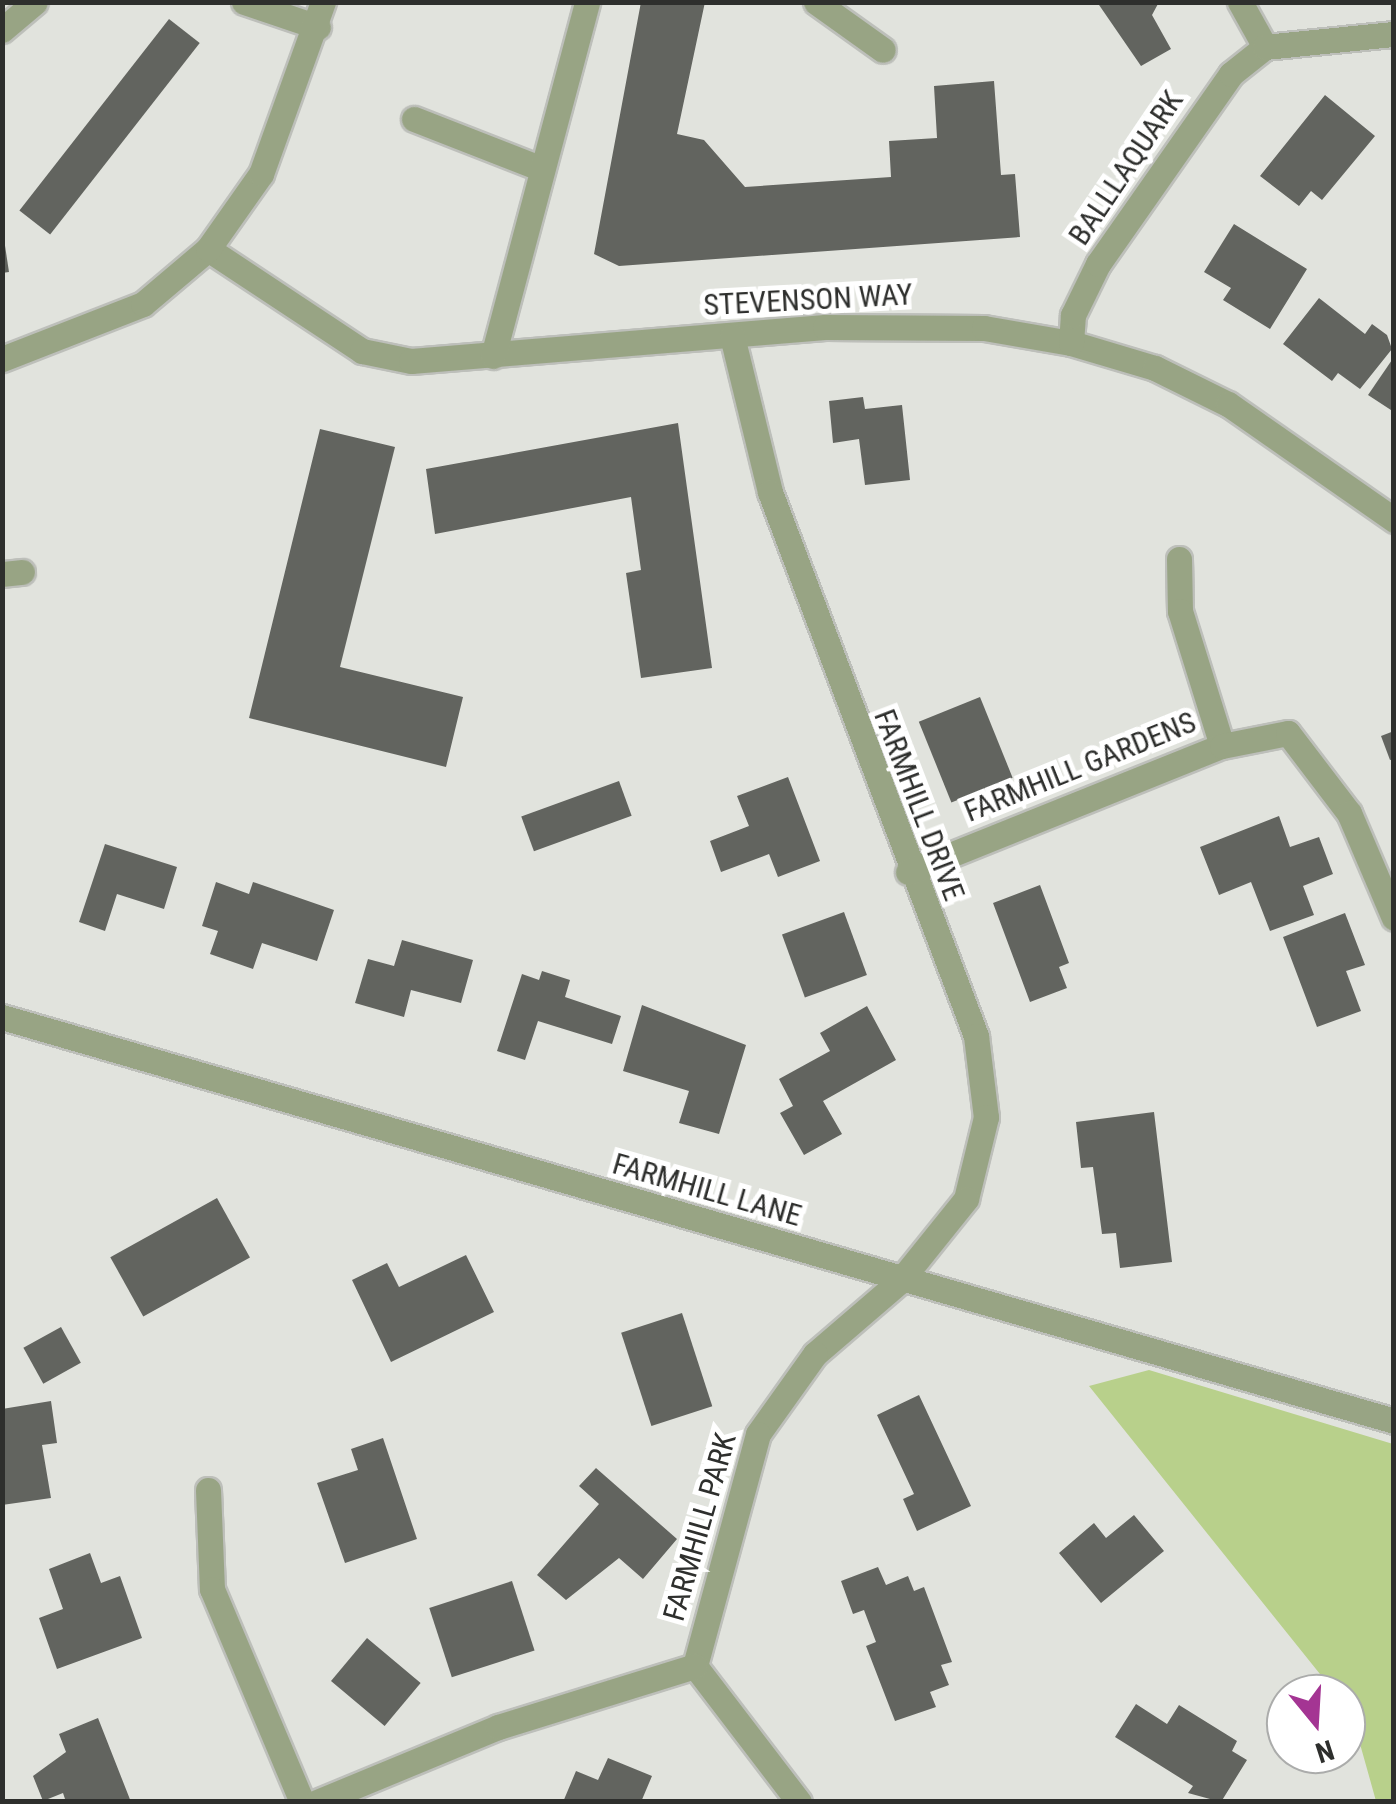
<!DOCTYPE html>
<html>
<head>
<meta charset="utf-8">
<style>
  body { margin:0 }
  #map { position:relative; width:1396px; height:1804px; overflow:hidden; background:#e1e3dd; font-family:"Roboto Condensed",sans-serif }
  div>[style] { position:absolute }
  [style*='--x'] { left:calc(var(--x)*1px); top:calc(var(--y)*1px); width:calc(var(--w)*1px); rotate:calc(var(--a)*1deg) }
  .green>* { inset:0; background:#b8d08b }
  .building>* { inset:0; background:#62645f; transform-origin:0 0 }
  .roads { filter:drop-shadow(2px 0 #bdbfba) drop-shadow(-2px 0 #bdbfba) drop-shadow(0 2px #bdbfba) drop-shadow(0 -2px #bdbfba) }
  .street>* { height:25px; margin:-12.5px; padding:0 12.5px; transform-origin:12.5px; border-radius:12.5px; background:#98a484 }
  span { translate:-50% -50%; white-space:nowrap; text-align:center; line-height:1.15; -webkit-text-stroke:10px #fff; paint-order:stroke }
  .street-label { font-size:30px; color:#2e2f2d }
  .frame { position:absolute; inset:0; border:5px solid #2e2f2d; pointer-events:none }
  .north { position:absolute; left:1266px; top:1674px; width:100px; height:100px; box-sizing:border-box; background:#fff; border:2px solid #abacab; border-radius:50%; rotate:162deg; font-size:28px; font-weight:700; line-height:40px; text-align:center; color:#2e2f2d }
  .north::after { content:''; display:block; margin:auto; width:35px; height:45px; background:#a43593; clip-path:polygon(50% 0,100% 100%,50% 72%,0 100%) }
</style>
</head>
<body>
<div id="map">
  <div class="green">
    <i style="clip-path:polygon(1149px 1370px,1393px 1444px,1393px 1801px,1376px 1801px,1346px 1694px,1336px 1694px,1089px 1386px)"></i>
  </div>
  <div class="building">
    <i style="clip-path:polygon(641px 2px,705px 2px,677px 134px,704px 140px,745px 187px,891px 177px,889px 141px,937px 138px,934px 86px,994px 81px,1001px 175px,1015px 174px,1020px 237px,619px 266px,594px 254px)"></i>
    <i style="clip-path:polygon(1097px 2px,1159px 2px,1152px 15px,1171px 49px,1141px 66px)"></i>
    <i style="left:169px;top:19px;width:39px;height:243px;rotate:38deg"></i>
    <i style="clip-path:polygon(1325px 95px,1375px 136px,1322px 200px,1311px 191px,1299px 206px,1260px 176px)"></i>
    <i style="clip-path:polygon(1234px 224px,1307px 269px,1270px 329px,1223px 300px,1231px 288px,1204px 272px)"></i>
    <i style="clip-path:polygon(2px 226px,9px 272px,2px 273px)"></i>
    <i style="clip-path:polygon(1319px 298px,1365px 334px,1372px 324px,1387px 335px,1392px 349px,1360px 389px,1338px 373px,1332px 381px,1283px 344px)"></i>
    <i style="clip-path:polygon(1394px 357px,1394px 412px,1368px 395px)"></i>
    <i style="clip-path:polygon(863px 397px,865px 409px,902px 405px,910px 480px,865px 485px,859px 439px,833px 443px,829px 401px)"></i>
    <i style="clip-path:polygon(678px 423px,712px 668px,641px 678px,626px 573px,641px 570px,631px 497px,435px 534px,426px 469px)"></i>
    <i style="clip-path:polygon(320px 429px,395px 447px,340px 667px,463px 697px,446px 767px,249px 718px)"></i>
    <i style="left:980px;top:697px;width:87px;height:66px;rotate:68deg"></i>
    <i style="clip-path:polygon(1394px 731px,1394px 759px,1390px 760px,1381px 736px)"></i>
    <i style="clip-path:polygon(788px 777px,820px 861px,778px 877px,769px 854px,721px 872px,710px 841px,749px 826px,737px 796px)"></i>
    <i style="left:619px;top:781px;width:37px;height:104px;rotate:70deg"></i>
    <i style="clip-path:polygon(1279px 816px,1290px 847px,1319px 837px,1333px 874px,1303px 886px,1314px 915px,1270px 931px,1251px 882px,1219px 895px,1200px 847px)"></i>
    <i style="clip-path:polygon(105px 844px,177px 867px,164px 909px,117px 894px,105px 931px,79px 922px)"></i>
    <i style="clip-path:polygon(216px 882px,249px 894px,253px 882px,334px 910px,317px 961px,262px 943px,253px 969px,210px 954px,218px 931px,202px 926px)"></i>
    <i style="clip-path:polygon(1040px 885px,1069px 963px,1059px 967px,1067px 988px,1030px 1002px,993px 903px)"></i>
    <i style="left:844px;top:912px;width:67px;height:66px;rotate:70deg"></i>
    <i style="clip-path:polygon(1345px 913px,1365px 965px,1346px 971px,1361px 1011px,1317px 1027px,1283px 937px)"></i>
    <i style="clip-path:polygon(402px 940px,473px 960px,461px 1003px,411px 990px,404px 1017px,355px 1003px,368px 959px,394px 966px)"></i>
    <i style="clip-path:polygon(542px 971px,570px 980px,565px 997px,621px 1016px,612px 1044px,538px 1021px,525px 1060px,497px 1051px,522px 974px,539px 980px)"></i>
    <i style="clip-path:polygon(642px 1005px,746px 1045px,719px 1134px,679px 1123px,689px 1091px,623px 1071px)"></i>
    <i style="clip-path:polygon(867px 1006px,896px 1060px,823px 1101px,842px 1134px,804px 1155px,780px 1113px,793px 1106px,779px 1079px,830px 1051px,820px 1033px)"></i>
    <i style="clip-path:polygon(1154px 1112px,1172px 1262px,1120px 1268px,1116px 1233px,1102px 1234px,1093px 1167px,1081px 1168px,1076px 1122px)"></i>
    <i style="left:217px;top:1198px;width:68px;height:122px;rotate:61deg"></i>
    <i style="clip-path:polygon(466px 1255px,494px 1312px,391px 1362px,352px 1280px,387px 1263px,399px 1287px)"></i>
    <i style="left:682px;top:1313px;width:98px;height:64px;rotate:72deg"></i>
    <i style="left:61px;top:1327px;width:41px;height:43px;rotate:61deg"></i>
    <i style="clip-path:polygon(919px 1395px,971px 1506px,917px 1531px,903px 1499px,914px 1494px,877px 1415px)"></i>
    <i style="clip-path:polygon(51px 1401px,57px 1443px,42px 1445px,51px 1498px,2px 1505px,2px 1409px)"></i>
    <i style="clip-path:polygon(383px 1438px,417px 1539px,345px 1563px,317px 1483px,358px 1470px,351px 1449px)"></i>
    <i style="clip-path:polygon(596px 1468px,677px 1539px,643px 1579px,619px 1558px,566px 1600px,537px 1575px,599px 1504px,579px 1486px)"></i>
    <i style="clip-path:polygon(1134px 1515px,1164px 1551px,1101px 1603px,1059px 1553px,1094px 1523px,1106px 1538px)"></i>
    <i style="clip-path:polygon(90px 1553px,101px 1583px,120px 1576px,142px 1638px,57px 1669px,39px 1618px,63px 1609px,49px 1569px)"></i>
    <i style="clip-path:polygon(878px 1567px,886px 1585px,908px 1576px,914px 1591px,924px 1587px,952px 1662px,941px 1665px,949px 1685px,930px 1692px,936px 1707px,895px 1721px,866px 1646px,876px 1642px,864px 1610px,853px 1614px,841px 1581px)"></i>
    <i style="left:512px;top:1581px;width:73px;height:87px;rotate:72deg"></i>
    <i style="left:367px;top:1638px;width:70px;height:56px;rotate:40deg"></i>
    <i style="clip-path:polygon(1136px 1704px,1167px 1724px,1179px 1705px,1237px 1741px,1232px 1751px,1247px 1760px,1221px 1802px,1188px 1793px,1193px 1786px,1115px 1737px)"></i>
    <i style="clip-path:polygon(98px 1718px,131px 1802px,66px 1802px,63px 1793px,43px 1801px,33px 1776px,66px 1752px,59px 1734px)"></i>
    <i style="clip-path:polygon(608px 1758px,652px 1776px,641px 1802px,563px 1802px,576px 1771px,598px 1780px)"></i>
  </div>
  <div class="roads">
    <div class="street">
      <i style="--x:244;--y:2;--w:78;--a:18.7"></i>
      <i style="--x:816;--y:2;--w:82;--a:35.6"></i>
      <i style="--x:1240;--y:2;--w:51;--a:60.9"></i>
      <i style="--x:2;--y:30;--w:43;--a:-40.3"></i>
      <i style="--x:414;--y:119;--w:135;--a:21.3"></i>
      <i style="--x:208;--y:249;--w:185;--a:33.5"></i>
      <i style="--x:362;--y:351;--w:50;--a:11.5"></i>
      <i style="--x:411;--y:361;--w:415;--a:-4.7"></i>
      <i style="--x:825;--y:327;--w:159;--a:0.4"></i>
      <i style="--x:984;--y:328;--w:88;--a:9.8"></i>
      <i style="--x:1071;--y:343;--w:88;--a:16.6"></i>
      <i style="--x:1155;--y:368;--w:81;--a:26.3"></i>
      <i style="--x:1228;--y:404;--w:203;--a:34.9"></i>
      <i style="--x:732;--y:336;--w:161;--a:76.3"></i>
      <i style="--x:770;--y:492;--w:582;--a:69.26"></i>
      <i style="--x:976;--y:1036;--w:82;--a:83"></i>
      <i style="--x:986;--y:1117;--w:84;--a:103.7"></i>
      <i style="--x:966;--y:1199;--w:105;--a:128.8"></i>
      <i style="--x:900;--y:1281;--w:112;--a:139.3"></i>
      <i style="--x:815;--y:1354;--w:98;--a:125.5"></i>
      <i style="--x:758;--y:1434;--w:240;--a:105.2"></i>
      <i style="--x:695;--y:1666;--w:171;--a:52.6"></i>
      <i style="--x:1071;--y:343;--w:28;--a:-86"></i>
      <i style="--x:1073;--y:315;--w:57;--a:-63.9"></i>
      <i style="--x:1098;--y:264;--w:232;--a:-55"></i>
      <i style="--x:1231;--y:74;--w:43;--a:-38.5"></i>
      <i style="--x:1265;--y:47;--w:130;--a:-5.8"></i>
      <i style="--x:493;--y:356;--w:366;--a:-75.1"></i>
      <i style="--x:2;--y:359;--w:151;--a:-21.3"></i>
      <i style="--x:143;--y:304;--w:85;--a:-40.2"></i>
      <i style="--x:208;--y:249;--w:92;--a:-54.8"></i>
      <i style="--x:261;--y:174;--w:183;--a:-70.2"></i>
      <i style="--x:1179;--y:559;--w:52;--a:88.9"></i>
      <i style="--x:1180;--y:611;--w:141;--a:72.7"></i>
      <i style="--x:2;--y:574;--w:20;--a:-6"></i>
      <i style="--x:908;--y:872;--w:338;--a:-21.9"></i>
      <i style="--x:1222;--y:746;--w:67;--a:-11.1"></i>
      <i style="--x:1288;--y:733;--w:101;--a:52.7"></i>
      <i style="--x:1349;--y:813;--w:114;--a:66.8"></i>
      <i style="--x:2;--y:1017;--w:1449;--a:16.18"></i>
      <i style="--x:208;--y:1490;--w:99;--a:87.7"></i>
      <i style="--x:212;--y:1589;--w:231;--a:67.1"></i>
      <i style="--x:317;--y:1802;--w:196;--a:-22.5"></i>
      <i style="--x:498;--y:1727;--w:206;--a:-17.2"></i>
    </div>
  </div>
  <div class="street-label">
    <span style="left:1126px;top:168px;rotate:-56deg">BALLLAQUARK</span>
    <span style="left:808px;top:300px;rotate:-3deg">STEVENSON WAY</span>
    <span style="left:1080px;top:767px;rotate:-22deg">FARMHILL GARDENS</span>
    <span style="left:919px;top:805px;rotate:69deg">FARMHILL DRIVE</span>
    <span style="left:707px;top:1190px;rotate:16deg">FARMHILL LANE</span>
    <span style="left:700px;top:1527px;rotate:-74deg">FARMHILL PARK</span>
  </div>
  <div class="frame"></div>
  <div class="north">N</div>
</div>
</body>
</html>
